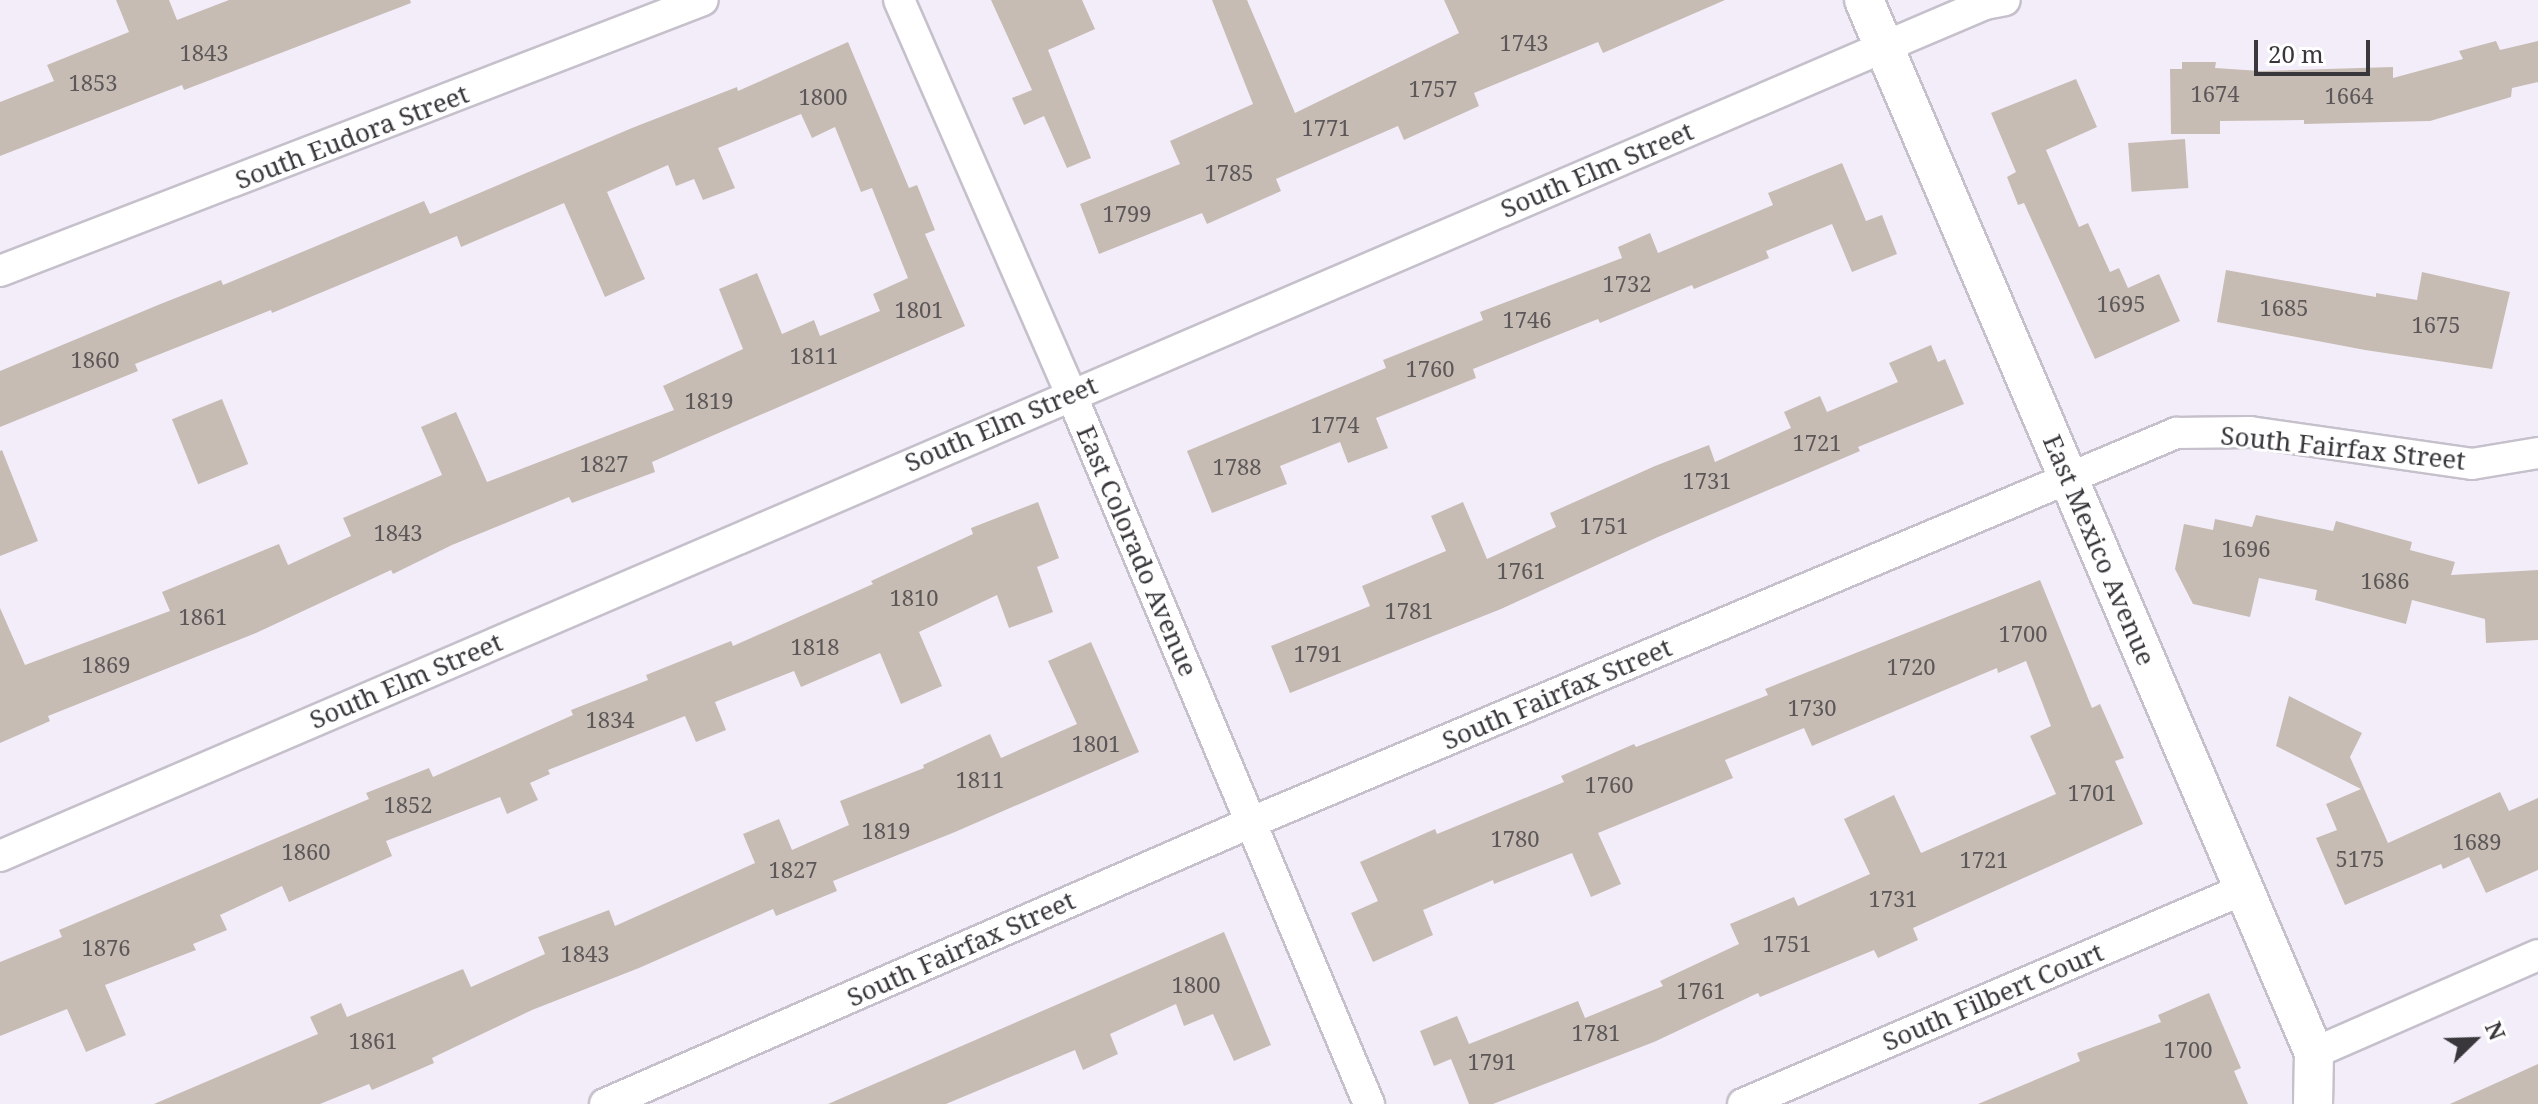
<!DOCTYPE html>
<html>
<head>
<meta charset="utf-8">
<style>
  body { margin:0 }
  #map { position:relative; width:2538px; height:1104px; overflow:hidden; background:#f2edf9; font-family:"Noto Serif",serif }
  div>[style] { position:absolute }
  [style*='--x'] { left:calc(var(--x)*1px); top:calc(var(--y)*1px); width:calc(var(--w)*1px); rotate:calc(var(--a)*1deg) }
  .building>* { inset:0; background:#c7bcb4; transform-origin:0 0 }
  .roads { filter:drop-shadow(2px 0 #c5c0cb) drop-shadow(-2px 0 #c5c0cb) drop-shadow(0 2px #c5c0cb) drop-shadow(0 -2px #c5c0cb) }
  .minor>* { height:30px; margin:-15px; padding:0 15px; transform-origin:15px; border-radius:15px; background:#fff }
  .tertiary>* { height:38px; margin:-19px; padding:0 19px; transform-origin:19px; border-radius:19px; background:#fff }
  span { translate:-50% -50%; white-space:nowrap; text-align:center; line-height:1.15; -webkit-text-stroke:6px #fff; paint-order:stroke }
  .number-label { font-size:22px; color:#5c5859 }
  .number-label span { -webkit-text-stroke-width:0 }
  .street-label { font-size:26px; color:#39373b }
  .north { position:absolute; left:2434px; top:1000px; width:80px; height:80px; -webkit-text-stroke:6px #fff; paint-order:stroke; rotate:67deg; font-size:22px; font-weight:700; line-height:32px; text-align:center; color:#39373b }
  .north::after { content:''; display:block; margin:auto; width:28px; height:36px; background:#39373b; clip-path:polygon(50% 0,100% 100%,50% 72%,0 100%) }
  .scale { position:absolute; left:2254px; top:40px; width:116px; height:36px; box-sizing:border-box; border:4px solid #39373b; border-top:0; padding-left:10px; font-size:24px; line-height:28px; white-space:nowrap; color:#39373b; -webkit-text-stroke:6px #fff; paint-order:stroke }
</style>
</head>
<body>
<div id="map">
  <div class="building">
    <i style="clip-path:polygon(116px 0,169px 0,177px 20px,229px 0,410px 0,411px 3px,184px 90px,182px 85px,0 156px,0 102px,54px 81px,47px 65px,129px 32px)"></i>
    <i style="clip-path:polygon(991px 0,1082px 0,1095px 29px,1048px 50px,1091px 158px,1067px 168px,1044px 116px,1024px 125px,1012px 98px,1032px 90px)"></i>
    <i style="clip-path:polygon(1212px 0,1247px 0,1295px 113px,1459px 33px,1444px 0,1725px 0,1603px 53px,1598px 42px,1474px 93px,1479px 106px,1404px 140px,1398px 126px,1276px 179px,1281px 191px,1207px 224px,1202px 213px,1099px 254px,1080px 204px,1180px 164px,1170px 141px,1253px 104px)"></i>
    <i style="clip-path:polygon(2496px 41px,2500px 50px,2538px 41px,2538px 82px,2512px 88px,2511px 97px,2430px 121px,2304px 124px,2304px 120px,2220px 121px,2220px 134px,2171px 134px,2170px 69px,2182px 69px,2182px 62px,2216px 62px,2215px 68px,2260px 71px,2393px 67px,2393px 78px,2463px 59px,2459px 51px)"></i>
    <i style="clip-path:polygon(848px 42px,909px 188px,917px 185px,935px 230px,925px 234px,965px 326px,652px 462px,655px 472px,572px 503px,569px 497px,452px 545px,393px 574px,391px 570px,256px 633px,48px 716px,50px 721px,0 743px,0 608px,25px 665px,170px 611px,162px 592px,279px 544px,288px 565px,351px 536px,343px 518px,442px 475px,421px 427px,456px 412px,487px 482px,674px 410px,663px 386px,743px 349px,719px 289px,757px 273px,782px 334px,814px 320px,820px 336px,880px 311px,873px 294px,908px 278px,872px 188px,861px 192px,835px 127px,812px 138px,801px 114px,718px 148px,735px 188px,703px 200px,694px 179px,676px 186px,668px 165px,607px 192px,645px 279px,605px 297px,564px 203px,461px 247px,457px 236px,272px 313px,271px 310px,135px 364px,138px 371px,0 427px,0 371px,158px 305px,221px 280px,223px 285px,424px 201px,430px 214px,632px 128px,737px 87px,738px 91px)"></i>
    <i style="clip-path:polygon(2076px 79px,2097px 127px,2046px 150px,2079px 227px,2088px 223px,2110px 272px,2119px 268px,2128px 288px,2159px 274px,2180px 321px,2095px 359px,2024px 203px,2018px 205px,2007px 177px,2016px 172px,1991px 113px)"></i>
    <i style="left:2185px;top:139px;width:49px;height:57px;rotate:86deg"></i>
    <i style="clip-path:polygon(1842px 163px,1866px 221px,1882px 215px,1897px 254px,1852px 272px,1832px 224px,1766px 251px,1769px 258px,1694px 289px,1692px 285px,1600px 323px,1598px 319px,1473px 369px,1476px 378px,1376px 418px,1388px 448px,1348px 463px,1340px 442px,1280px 466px,1287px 484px,1212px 513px,1187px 451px,1386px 368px,1383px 360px,1483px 320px,1480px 312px,1622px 258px,1618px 247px,1650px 233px,1658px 253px,1773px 205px,1768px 193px)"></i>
    <i style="clip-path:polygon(2226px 270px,2376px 297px,2376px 293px,2417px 300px,2422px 272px,2510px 292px,2492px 369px,2365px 350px,2217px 322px)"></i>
    <i style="clip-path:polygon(1931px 345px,1938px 362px,1945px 359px,1964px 404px,1858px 447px,1860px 451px,1658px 537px,1501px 609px,1290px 693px,1271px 646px,1370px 606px,1362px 586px,1446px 551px,1431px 516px,1463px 502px,1487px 559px,1556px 527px,1550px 513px,1655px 466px,1709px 445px,1715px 462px,1791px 428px,1784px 412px,1820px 396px,1827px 412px,1898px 382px,1889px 363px)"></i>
    <i style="left:222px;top:399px;width:70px;height:54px;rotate:68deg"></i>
    <i style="clip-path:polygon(2px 450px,38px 541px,0 556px,0 451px)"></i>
    <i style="clip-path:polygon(1038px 502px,1059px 558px,1037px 567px,1053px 612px,1009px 628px,997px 595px,919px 632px,942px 686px,901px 704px,880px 653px,801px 687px,794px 671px,715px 702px,726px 730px,696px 742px,685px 716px,548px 770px,550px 774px,530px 783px,538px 800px,507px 814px,500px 797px,386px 841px,392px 856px,289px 902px,282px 886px,220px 915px,227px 930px,193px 944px,196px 950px,105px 985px,126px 1035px,86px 1052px,67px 1009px,0 1036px,0 962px,62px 937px,59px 930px,369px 799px,366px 793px,429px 768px,433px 777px,573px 715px,571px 710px,648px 680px,646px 675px,731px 641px,733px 646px,873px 584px,871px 581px,973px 534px,971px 528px)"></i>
    <i style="clip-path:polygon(2256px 515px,2333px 531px,2336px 521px,2412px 542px,2410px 550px,2455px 562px,2451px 575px,2538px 570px,2538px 640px,2486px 643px,2485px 619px,2412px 600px,2406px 624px,2315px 600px,2317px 590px,2259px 578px,2250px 617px,2193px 604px,2175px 569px,2184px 524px,2213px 530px,2215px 519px,2252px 527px)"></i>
    <i style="clip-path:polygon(2040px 580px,2092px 708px,2100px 704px,2124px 758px,2115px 761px,2143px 824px,1913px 928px,1918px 940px,1878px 958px,1874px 950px,1760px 997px,1758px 993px,1654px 1042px,1493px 1104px,1469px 1104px,1451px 1059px,1434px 1066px,1420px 1031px,1457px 1016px,1469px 1044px,1578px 1001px,1585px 1018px,1663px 986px,1660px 981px,1739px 944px,1730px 924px,1794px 897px,1798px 906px,1870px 874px,1844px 819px,1894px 795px,1921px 853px,2056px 794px,2030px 736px,2051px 726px,2026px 661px,1998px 673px,1997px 668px,1812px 746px,1804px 728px,1725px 760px,1733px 778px,1598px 833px,1621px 884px,1591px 897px,1572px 853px,1494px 884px,1493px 880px,1423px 910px,1433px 935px,1373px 962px,1351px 913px,1378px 901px,1360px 862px,1435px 829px,1437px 834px,1564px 782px,1561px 776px,1634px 744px,1636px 747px,1768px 695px,1765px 689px)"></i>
    <i style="clip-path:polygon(1091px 642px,1139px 752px,955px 832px,833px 881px,837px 891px,776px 916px,773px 909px,639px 968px,532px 1010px,432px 1058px,434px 1063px,372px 1090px,369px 1084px,320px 1104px,154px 1104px,318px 1034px,310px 1017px,341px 1003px,347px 1017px,463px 969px,471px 987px,545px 954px,538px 937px,609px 910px,615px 926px,755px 863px,743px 834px,779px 819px,792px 850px,849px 825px,840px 801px,924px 768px,923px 765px,990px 734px,1001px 758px,1077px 724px,1048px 661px)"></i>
    <i style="clip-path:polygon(2289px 696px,2362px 733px,2350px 757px,2388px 843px,2500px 792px,2509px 811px,2538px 798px,2538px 870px,2486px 893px,2469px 857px,2443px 869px,2441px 864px,2345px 905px,2316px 838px,2337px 830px,2326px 804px,2361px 789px,2276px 746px)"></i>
    <i style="clip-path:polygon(1224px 932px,1271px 1045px,1234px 1061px,1213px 1014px,1184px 1026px,1176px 1004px,1110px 1034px,1118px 1054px,1083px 1070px,1075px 1050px,946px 1104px,828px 1104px)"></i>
    <i style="clip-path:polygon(2209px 993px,2241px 1068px,2234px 1071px,2248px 1104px,1978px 1104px,2080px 1061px,2077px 1053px,2161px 1022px,2158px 1015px)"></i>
    <i style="clip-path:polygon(2538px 1064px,2538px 1104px,2450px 1104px)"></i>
  </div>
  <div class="roads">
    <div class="minor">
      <i style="--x:899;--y:0;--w:430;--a:66.4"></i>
      <i style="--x:1071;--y:394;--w:770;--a:67.23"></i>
      <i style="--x:0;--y:271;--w:753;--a:-21.08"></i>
      <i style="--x:0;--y:856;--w:2050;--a:-23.24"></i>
      <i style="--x:1884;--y:47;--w:110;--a:-23.1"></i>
      <i style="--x:1985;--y:4;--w:20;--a:-11"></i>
      <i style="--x:2314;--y:1053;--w:244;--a:-23.6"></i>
      <i style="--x:605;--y:1104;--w:706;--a:-23.55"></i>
      <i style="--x:1252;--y:822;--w:1003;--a:-22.83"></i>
      <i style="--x:2176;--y:433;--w:74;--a:-0.8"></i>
      <i style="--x:2250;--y:432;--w:224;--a:8.2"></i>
      <i style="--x:2472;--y:464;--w:67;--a:-9.5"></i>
      <i style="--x:1743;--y:1104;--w:543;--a:-23.21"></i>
    </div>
    <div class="tertiary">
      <i style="--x:1864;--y:0;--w:1145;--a:66.86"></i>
      <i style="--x:2314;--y:1053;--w:51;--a:91.1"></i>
    </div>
  </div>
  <div class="number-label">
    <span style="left:1524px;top:43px">1743</span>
    <span style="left:204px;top:53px">1843</span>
    <span style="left:93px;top:83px">1853</span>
    <span style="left:1433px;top:89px">1757</span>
    <span style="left:2215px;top:94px">1674</span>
    <span style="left:2349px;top:96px">1664</span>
    <span style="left:823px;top:97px">1800</span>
    <span style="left:1326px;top:128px">1771</span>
    <span style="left:1229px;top:173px">1785</span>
    <span style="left:1127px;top:214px">1799</span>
    <span style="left:1627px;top:284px">1732</span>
    <span style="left:2121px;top:304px">1695</span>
    <span style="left:2284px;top:308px">1685</span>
    <span style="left:919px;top:310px">1801</span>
    <span style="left:1527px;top:320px">1746</span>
    <span style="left:2436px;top:325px">1675</span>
    <span style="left:814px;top:356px">1811</span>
    <span style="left:95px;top:360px">1860</span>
    <span style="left:1430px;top:369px">1760</span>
    <span style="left:709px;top:401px">1819</span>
    <span style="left:1335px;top:425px">1774</span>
    <span style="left:1817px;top:443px">1721</span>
    <span style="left:604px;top:464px">1827</span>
    <span style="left:1237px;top:467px">1788</span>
    <span style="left:1707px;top:481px">1731</span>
    <span style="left:1604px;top:526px">1751</span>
    <span style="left:398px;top:533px">1843</span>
    <span style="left:2246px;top:549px">1696</span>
    <span style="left:1521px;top:571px">1761</span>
    <span style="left:2385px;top:581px">1686</span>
    <span style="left:914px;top:598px">1810</span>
    <span style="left:1409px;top:611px">1781</span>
    <span style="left:203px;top:617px">1861</span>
    <span style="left:2023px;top:634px">1700</span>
    <span style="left:815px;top:647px">1818</span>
    <span style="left:1318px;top:654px">1791</span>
    <span style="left:106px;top:665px">1869</span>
    <span style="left:1911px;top:667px">1720</span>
    <span style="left:1812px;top:708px">1730</span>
    <span style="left:610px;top:720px">1834</span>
    <span style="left:1096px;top:744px">1801</span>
    <span style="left:980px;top:780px">1811</span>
    <span style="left:1609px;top:785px">1760</span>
    <span style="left:2092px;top:793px">1701</span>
    <span style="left:408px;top:805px">1852</span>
    <span style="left:886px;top:831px">1819</span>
    <span style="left:1515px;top:839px">1780</span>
    <span style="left:2477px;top:842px">1689</span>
    <span style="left:306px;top:852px">1860</span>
    <span style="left:2360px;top:859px">5175</span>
    <span style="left:1984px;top:860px">1721</span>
    <span style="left:793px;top:870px">1827</span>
    <span style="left:1893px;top:899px">1731</span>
    <span style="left:1787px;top:944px">1751</span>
    <span style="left:106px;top:948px">1876</span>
    <span style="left:585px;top:954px">1843</span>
    <span style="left:1196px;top:985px">1800</span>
    <span style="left:1701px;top:991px">1761</span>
    <span style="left:1596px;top:1033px">1781</span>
    <span style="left:373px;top:1041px">1861</span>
    <span style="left:2188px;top:1050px">1700</span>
    <span style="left:1492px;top:1062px">1791</span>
  </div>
  <div class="street-label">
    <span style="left:352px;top:137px;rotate:-21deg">South Eudora Street</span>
    <span style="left:1597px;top:170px;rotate:-23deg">South Elm Street</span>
    <span style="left:1001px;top:424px;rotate:-23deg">South Elm Street</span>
    <span style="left:2343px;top:448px;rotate:6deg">South Fairfax Street</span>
    <span style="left:2099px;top:550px;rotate:67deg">East Mexico Avenue</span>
    <span style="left:1137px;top:551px;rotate:67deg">East Colorado Avenue</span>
    <span style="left:406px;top:681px;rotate:-23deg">South Elm Street</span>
    <span style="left:1557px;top:694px;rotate:-23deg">South Fairfax Street</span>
    <span style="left:961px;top:949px;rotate:-24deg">South Fairfax Street</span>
    <span style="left:1993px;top:997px;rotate:-23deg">South Filbert Court</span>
  </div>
  <div class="north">N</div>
  <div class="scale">20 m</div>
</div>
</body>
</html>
